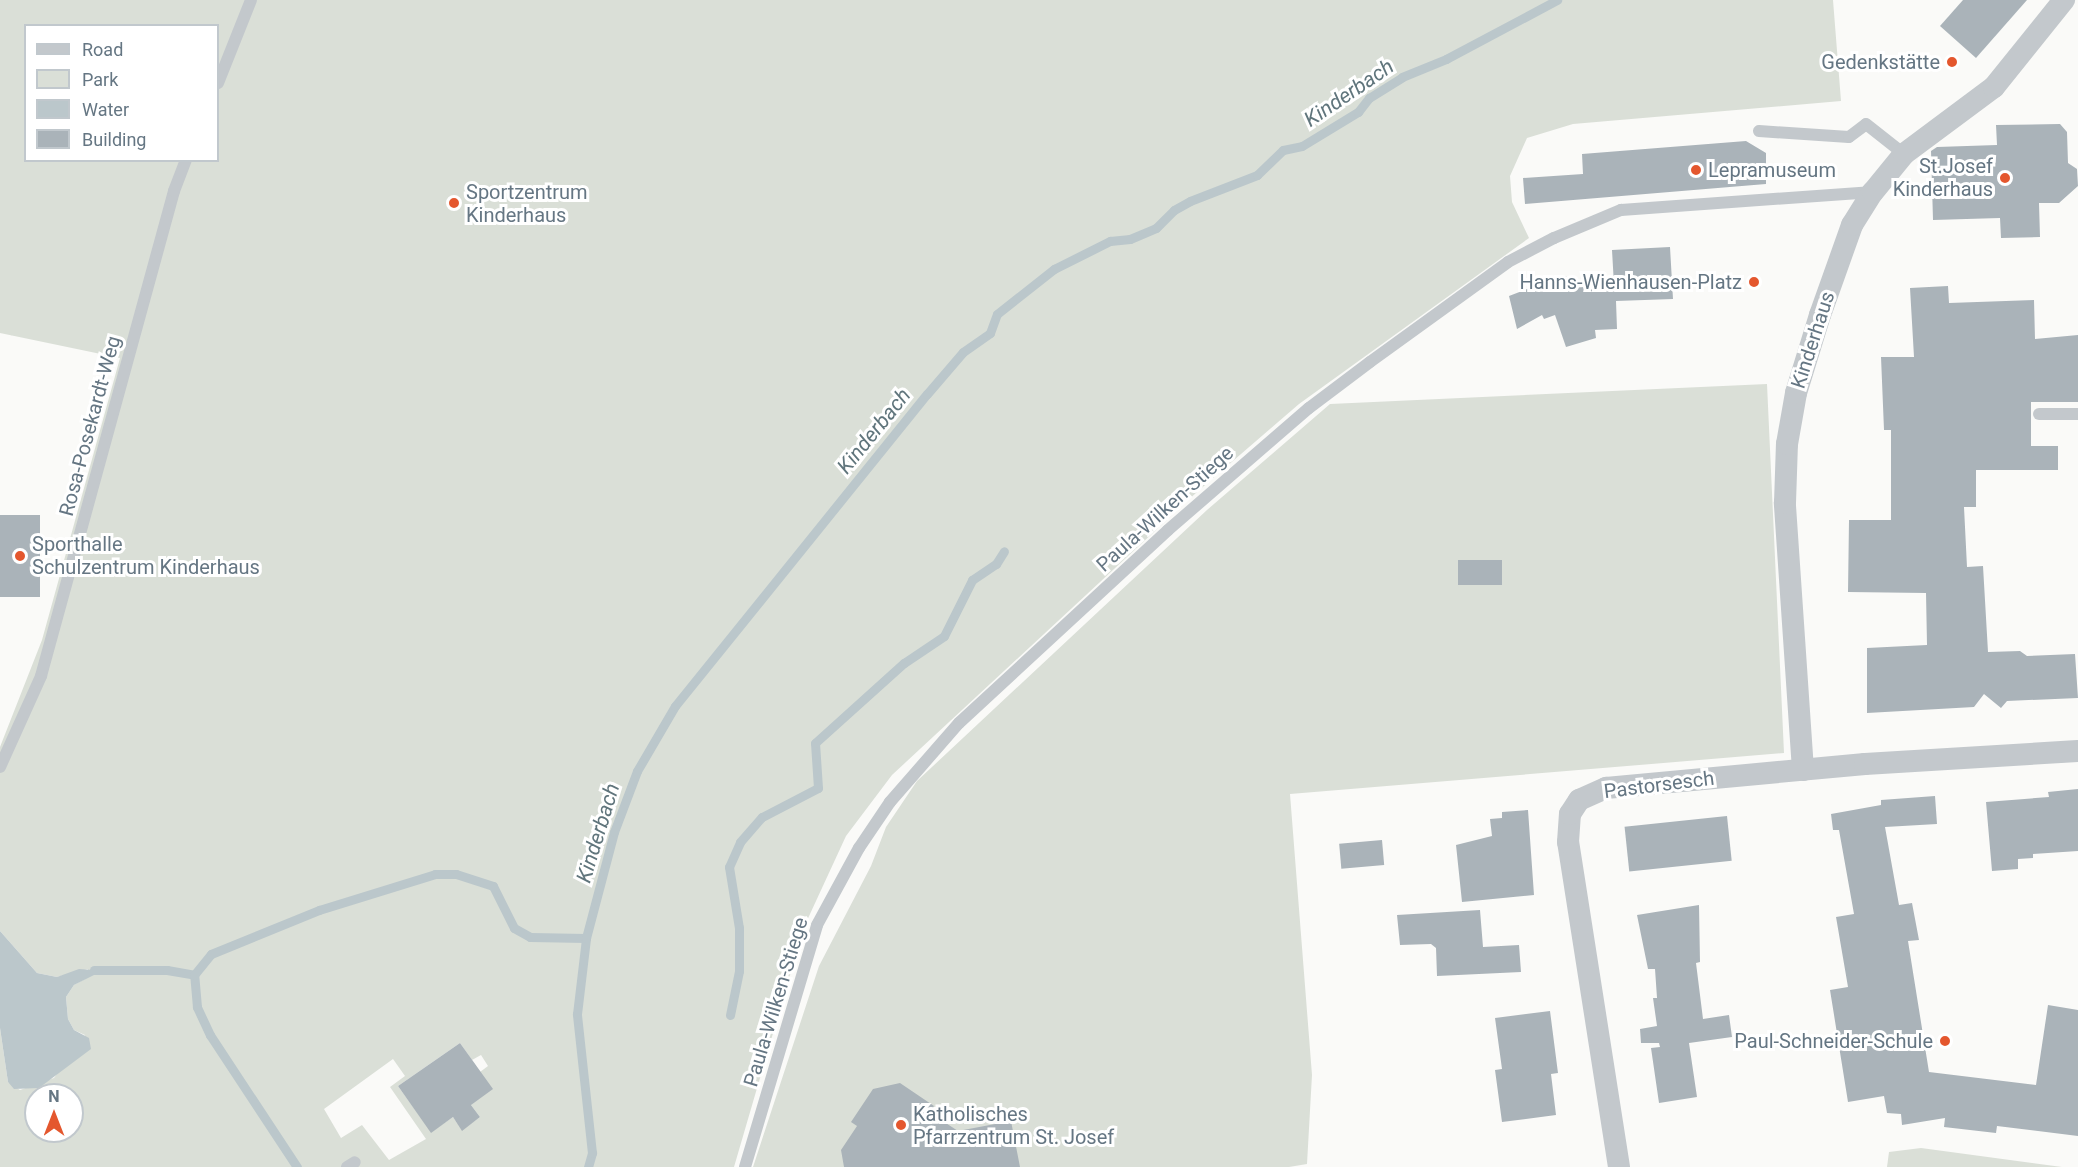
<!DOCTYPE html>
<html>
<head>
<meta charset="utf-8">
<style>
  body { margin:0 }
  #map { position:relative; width:2078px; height:1167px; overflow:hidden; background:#fafaf8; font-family:Roboto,sans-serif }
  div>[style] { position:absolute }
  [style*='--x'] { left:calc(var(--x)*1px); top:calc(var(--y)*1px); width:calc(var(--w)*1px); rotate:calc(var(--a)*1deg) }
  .green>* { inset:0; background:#dadfd7 }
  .water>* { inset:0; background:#bbc7cb }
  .stream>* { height:9px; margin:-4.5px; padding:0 4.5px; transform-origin:4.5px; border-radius:4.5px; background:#bbc7cb }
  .building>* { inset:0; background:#aab3b9; transform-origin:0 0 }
  .service>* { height:12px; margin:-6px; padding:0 6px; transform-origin:6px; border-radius:6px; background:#c3c8cc }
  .minor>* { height:22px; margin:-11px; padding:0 11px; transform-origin:11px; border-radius:11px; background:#c3c8cc }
  .dots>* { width:16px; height:16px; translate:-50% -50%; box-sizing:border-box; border:3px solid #fff; border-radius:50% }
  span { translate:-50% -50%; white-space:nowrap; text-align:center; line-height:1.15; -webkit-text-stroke:6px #fff; paint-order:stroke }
  .poi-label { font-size:20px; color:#657683 }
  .right { translate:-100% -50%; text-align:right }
  .left { translate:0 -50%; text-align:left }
  .street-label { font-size:20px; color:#657683 }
  .water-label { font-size:21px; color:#60757c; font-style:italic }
  .legend { position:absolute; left:24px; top:24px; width:195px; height:138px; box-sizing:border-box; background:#fff; border:2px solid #c1c8cd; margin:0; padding:8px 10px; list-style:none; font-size:18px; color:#657683 }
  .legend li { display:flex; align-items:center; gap:12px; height:30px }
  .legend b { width:30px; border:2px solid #c1c8cd }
  .north { position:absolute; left:24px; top:1083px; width:60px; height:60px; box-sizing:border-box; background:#fff; border:2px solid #c1c8cd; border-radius:50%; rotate:0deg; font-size:16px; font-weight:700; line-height:24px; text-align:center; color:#657683 }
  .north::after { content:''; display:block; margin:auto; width:21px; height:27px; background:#e4572e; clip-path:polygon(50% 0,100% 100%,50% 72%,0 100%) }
</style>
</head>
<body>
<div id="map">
  <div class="green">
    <i style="clip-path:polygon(evenodd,0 0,1833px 0,1841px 101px,1573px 124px,1527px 138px,1510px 176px,1512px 202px,1529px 238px,1299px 404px,1197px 492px,892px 775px,846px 836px,804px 927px,734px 1167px,0 1167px,0 1028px,8px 1082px,20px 1090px,54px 1078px,85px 1035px,74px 1030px,68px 1019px,66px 997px,74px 985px,85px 979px,88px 969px,57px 977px,37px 973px,0 931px,0 747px,42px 640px,120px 358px,0 333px,0 0,26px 26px,218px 26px,218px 160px,26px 160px,26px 26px,0 0,460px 1043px,472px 1060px,481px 1055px,488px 1066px,480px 1072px,471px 1105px,480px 1117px,462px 1130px,453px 1117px,431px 1132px,398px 1086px,460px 1043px,0 0,393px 1059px,405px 1076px,390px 1087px,426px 1139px,389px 1160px,362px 1125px,341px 1138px,324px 1109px,393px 1059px,0 0,36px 1095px,72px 1095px,72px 1131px,36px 1131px,36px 1095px)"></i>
    <i style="clip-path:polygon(1767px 384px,1784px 753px,1290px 794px,1312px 1075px,1307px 1164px,1289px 1167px,753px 1167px,819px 966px,871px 866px,886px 827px,917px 781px,1207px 510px,1330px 404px)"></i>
    <i style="clip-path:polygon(1921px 1148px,2062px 1167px,1887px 1167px,1889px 1152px)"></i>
  </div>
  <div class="water">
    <i style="clip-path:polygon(0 931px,37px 973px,57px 977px,79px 969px,94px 970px,94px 975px,74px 985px,66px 997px,68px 1019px,74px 1030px,89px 1038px,91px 1049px,39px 1088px,14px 1089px,8px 1082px,0 1028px)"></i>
  </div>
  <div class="stream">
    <i style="--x:94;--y:970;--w:73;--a:0"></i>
    <i style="--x:167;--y:970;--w:27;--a:10"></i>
    <i style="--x:730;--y:1015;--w:45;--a:-78.4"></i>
    <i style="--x:739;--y:971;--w:43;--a:-90"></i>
    <i style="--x:739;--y:928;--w:62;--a:-99.3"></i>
    <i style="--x:729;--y:867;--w:27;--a:-66"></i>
    <i style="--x:740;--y:842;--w:33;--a:-49"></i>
    <i style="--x:762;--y:817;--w:63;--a:-27.4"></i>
    <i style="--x:818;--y:788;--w:45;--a:-93.8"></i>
    <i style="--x:815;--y:743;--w:120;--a:-42"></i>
    <i style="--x:904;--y:663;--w:48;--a:-34"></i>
    <i style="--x:944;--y:636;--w:63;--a:-63.4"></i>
    <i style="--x:972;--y:580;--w:29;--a:-34"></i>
    <i style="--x:996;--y:564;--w:15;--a:-58"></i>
    <i style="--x:297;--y:1167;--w:158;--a:-123.4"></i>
    <i style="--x:210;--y:1035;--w:31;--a:-115"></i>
    <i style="--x:197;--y:1007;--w:32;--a:-95"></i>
    <i style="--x:194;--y:975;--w:27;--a:-51"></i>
    <i style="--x:211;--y:954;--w:117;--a:-22.2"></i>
    <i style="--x:319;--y:910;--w:121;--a:-17.2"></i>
    <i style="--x:435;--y:874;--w:21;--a:0"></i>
    <i style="--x:456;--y:874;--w:39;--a:18"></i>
    <i style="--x:493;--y:886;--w:47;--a:63.4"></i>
    <i style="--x:514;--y:928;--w:18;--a:29"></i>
    <i style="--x:530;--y:937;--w:56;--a:1"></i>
    <i style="--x:588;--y:1167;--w:15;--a:-74"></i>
    <i style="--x:592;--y:1153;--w:140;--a:-96.2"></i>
    <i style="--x:577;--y:1014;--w:77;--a:-83.2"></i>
    <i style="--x:586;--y:938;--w:110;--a:-75.2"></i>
    <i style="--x:614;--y:832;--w:65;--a:-69.3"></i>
    <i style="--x:637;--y:771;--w:75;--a:-59.7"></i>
    <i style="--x:675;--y:706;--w:401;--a:-51.1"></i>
    <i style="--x:927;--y:394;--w:55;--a:-49.4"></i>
    <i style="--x:963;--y:352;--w:33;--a:-35"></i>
    <i style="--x:990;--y:333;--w:20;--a:-70"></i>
    <i style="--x:997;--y:314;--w:73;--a:-38.3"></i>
    <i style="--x:1054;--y:269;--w:63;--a:-26.6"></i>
    <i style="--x:1110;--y:241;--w:20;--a:-6"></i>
    <i style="--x:1130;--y:239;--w:28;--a:-23"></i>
    <i style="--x:1156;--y:228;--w:25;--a:-45"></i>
    <i style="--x:1174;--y:210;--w:18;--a:-29"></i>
    <i style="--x:1190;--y:201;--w:72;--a:-21.2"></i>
    <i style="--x:1257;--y:175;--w:36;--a:-44"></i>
    <i style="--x:1283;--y:150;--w:19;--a:-12"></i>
    <i style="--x:1302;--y:146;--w:66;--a:-31.3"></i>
    <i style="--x:1358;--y:112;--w:18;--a:-52"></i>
    <i style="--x:1369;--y:98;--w:39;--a:-32"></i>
    <i style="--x:1402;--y:77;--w:48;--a:-22.2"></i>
    <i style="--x:1446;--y:59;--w:126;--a:-28"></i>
  </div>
  <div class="building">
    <i style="clip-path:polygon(1963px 0,2027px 0,1976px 58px,1940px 26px)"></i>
    <i style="clip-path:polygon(2060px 124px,2067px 132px,2068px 163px,2077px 169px,2078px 186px,2059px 203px,2039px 203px,2040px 237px,2001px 238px,2000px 218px,1933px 220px,1931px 151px,1937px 147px,1997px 145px,1996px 125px)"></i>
    <i style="clip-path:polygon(1746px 141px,1766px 153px,1766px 184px,1525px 204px,1523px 178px,1583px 174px,1582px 154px)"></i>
    <i style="clip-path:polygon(1670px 247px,1673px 299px,1616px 301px,1617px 329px,1595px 330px,1596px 338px,1566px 347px,1555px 315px,1544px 319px,1542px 315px,1517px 329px,1509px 296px,1535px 286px,1535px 281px,1566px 276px,1570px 288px,1614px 285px,1612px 250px)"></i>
    <i style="clip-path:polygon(1948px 286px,1949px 303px,2034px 300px,2035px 339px,2078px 335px,2078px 402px,2031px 402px,2031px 446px,2058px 446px,2058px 470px,1976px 470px,1976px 507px,1964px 507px,1967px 567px,1983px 566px,1988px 652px,2020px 651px,2027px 656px,2075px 654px,2078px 698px,2007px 701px,2001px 708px,1984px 694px,1974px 707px,1867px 713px,1867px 648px,1927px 645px,1926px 593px,1848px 592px,1849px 520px,1891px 520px,1891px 430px,1884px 430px,1881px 357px,1914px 357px,1910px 288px)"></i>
    <i style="left:0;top:515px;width:40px;height:82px"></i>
    <i style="left:1458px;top:560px;width:44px;height:25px"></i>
    <i style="clip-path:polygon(2078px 789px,2078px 851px,2033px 854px,2033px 858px,2018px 859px,2018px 869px,1992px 871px,1986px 802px,2049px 797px,2048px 792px)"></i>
    <i style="clip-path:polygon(1935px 796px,1937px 824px,1885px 827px,1899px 905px,1912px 903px,1919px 940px,1908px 941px,1929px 1072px,2036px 1085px,2048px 1005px,2078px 1010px,2078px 1136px,1997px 1126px,1996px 1133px,1944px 1127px,1945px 1118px,1902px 1125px,1901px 1114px,1887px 1113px,1884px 1096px,1848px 1102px,1830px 990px,1848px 987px,1836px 917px,1854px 914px,1839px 830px,1833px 830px,1831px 814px,1881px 805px,1881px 800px)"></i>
    <i style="clip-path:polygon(1528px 810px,1534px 895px,1462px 902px,1456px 845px,1492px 836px,1490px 819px,1502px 818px,1502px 812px)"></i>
    <i style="left:1727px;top:816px;width:45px;height:103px;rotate:84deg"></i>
    <i style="left:1382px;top:840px;width:25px;height:43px;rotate:85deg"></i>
    <i style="clip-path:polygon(1699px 905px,1700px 962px,1696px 963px,1703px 1019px,1729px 1015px,1732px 1037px,1689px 1043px,1697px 1097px,1659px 1103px,1651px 1048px,1660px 1047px,1659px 1043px,1641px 1043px,1640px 1029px,1657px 1026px,1653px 998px,1657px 998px,1655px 969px,1648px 969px,1637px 915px)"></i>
    <i style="clip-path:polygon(1480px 910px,1483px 947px,1519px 945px,1521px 972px,1437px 976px,1436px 948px,1431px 944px,1400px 945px,1397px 915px)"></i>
    <i style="clip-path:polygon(1550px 1011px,1558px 1073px,1551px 1074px,1556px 1115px,1502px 1122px,1495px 1070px,1502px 1069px,1495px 1018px)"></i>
    <i style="clip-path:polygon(460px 1043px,493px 1089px,471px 1105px,480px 1117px,462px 1131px,453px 1117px,431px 1133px,398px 1086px)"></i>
    <i style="clip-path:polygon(900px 1083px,934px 1106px,929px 1112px,958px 1131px,1011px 1121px,1020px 1167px,844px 1167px,841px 1150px,857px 1126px,851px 1122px,873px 1089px)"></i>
  </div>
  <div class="service">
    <i style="--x:218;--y:83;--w:89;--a:-68.3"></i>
    <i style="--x:1759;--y:131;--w:90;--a:3.8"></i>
    <i style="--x:1849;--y:137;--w:21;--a:-37"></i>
    <i style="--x:1866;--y:124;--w:48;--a:38.3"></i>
    <i style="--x:2039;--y:414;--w:39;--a:0"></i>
    <i style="--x:0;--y:767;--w:100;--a:-65.7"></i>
    <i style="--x:41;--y:676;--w:503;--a:-74.66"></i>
    <i style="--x:174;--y:191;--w:33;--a:-69"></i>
    <i style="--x:347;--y:1167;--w:9;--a:-32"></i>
    <i style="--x:745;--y:1167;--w:252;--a:-73.4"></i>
    <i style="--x:817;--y:925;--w:88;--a:-61.4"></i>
    <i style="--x:859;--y:848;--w:55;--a:-56"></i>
    <i style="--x:890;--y:802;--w:105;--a:-48.9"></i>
    <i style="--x:959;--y:723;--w:284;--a:-42.7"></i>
    <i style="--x:1168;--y:530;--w:186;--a:-40.9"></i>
    <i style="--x:1309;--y:408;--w:76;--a:-37"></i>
    <i style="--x:1370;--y:362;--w:170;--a:-35.9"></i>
    <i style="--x:1508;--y:262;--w:52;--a:-27.6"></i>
    <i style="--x:1554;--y:238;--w:73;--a:-22.7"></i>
    <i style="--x:1621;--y:210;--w:253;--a:-4.1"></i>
  </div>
  <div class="minor">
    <i style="--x:1803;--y:770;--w:268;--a:-93.9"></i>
    <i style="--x:1785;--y:503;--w:59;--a:-88.1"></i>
    <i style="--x:1787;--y:444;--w:52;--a:-80"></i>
    <i style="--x:1796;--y:393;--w:82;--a:-72.9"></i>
    <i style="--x:1820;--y:315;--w:96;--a:-70.4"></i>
    <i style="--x:1852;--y:225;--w:39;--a:-58"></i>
    <i style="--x:1873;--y:192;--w:49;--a:-50.8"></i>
    <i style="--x:1904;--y:154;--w:112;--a:-36.7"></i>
    <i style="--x:1994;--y:87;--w:112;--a:-51.2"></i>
    <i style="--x:1619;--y:1167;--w:329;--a:-98.9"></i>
    <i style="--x:1568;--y:842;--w:28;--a:-86"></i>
    <i style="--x:1570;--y:814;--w:17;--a:-57"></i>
    <i style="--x:1579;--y:800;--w:30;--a:-24"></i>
    <i style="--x:1606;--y:788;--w:260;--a:-5.3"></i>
    <i style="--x:1865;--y:764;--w:213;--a:-3.5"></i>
  </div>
  <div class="dots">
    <i style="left:1952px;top:62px;background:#e4572e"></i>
    <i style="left:1696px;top:170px;background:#e4572e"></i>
    <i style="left:2005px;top:178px;background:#e4572e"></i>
    <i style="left:454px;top:203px;background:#e4572e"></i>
    <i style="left:1754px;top:282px;background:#e4572e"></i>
    <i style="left:20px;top:556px;background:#e4572e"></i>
    <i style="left:1945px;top:1041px;background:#e4572e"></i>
    <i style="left:901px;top:1125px;background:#e4572e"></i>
  </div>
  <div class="poi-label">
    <span class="right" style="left:1940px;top:62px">Gedenkstätte</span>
    <span class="right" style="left:1993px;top:178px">St.Josef<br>Kinderhaus</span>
    <span class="left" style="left:1708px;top:170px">Lepramuseum</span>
    <span class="left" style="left:466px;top:204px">Sportzentrum<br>Kinderhaus</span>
    <span class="right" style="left:1742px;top:282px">Hanns-Wienhausen-Platz</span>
    <span class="left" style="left:32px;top:556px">Sporthalle<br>Schulzentrum Kinderhaus</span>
    <span class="right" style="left:1933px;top:1041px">Paul-Schneider-Schule</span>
    <span class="left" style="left:913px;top:1126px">Katholisches<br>Pfarrzentrum St. Josef</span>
  </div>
  <div class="street-label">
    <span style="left:1813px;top:340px;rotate:-72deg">Kinderhaus</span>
    <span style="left:90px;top:426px;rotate:-75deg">Rosa-Posekardt-Weg</span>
    <span style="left:1165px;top:509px;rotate:-42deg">Paula-Wilken-Stiege</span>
    <span style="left:1659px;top:785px;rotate:-7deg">Pastorsesch</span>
    <span style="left:776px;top:1002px;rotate:-73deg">Paula-Wilken-Stiege</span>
  </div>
  <div class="water-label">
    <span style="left:1349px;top:93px;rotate:-34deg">Kinderbach</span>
    <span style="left:874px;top:431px;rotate:-51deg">Kinderbach</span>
    <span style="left:598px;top:833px;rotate:-73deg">Kinderbach</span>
  </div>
  <ul class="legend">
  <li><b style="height:8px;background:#c3c8cc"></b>Road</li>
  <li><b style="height:16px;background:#dadfd7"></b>Park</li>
  <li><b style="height:16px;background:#bbc7cb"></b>Water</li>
  <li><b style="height:16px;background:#aab3b9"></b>Building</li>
  </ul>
  <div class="north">N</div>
</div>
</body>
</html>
